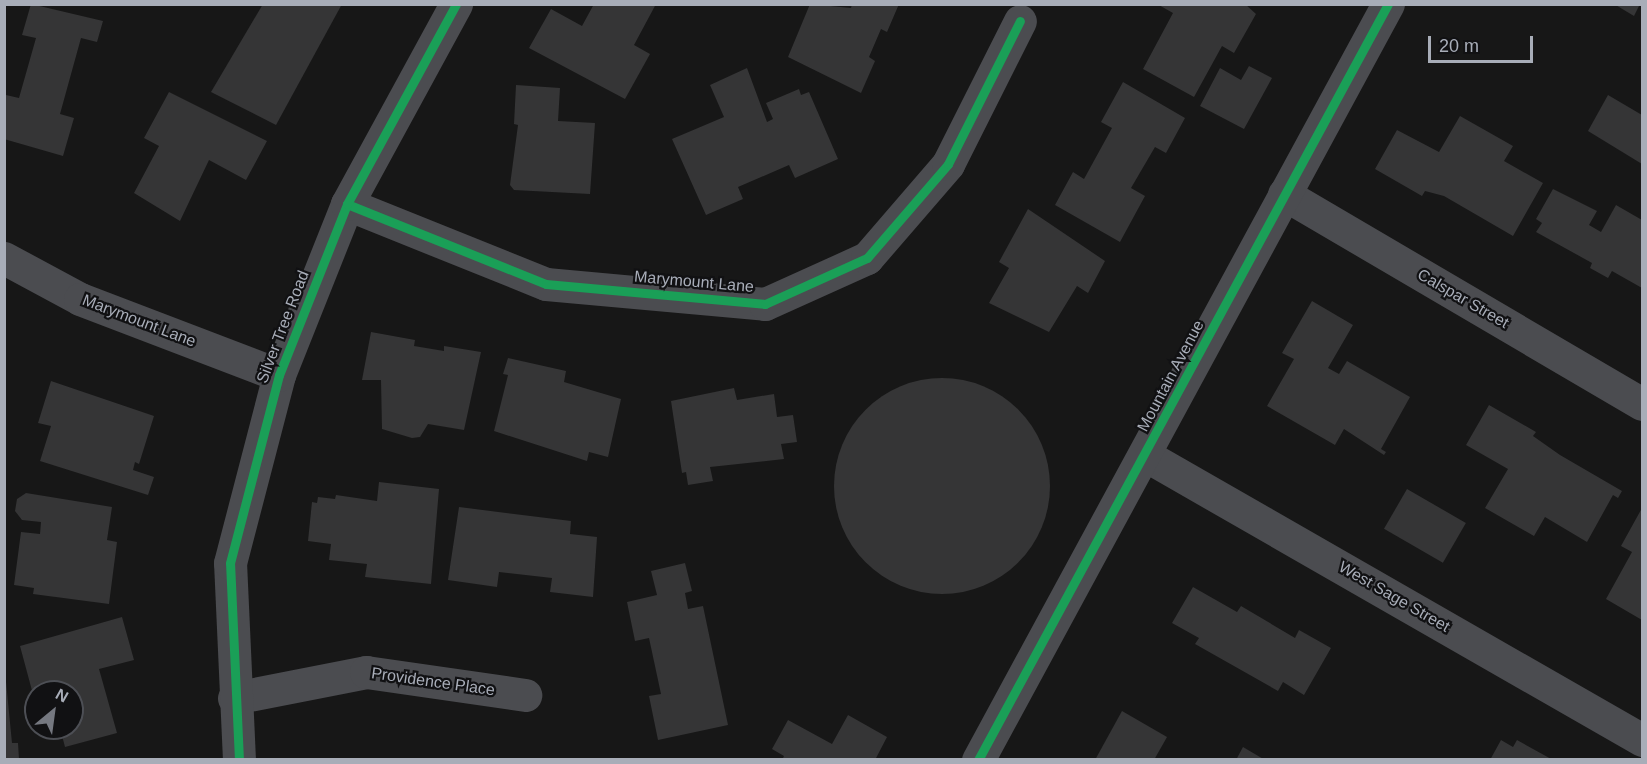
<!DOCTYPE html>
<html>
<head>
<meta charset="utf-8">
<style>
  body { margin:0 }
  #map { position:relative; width:1647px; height:764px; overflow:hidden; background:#171717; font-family:Helvetica,sans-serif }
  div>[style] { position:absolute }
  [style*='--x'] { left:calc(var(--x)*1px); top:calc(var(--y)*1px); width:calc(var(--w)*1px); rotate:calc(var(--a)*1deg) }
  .building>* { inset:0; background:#353536; transform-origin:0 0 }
  .round { border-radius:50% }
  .minor>* { height:33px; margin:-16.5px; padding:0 16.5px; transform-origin:16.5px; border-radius:16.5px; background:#4b4c50 }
  .tertiary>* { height:33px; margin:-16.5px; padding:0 16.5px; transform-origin:16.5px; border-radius:16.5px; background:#4b4c50 }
  .cycleway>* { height:9px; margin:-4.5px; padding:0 4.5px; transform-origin:4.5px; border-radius:4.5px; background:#1a9f57 }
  span { translate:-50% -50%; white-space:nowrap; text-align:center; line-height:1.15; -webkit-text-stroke:4.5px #111113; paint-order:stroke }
  .street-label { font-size:16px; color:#a8adb8 }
  .frame { position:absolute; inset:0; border:6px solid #a8adb8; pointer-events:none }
  .north { position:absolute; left:24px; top:680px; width:60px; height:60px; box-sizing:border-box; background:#111113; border:2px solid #4d4f55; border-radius:50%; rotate:29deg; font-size:16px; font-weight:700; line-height:24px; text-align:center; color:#a8adb8 }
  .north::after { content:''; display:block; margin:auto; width:21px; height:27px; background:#757880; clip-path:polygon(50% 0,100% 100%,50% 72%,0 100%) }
  .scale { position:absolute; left:1428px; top:36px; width:105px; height:27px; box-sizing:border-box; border:3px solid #a8adb8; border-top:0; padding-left:8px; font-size:18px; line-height:21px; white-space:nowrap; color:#a8adb8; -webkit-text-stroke:4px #111113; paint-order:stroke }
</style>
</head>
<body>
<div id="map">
  <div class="building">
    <i style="clip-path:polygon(31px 4px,103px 21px,97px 42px,81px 38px,60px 114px,74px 118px,63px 156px,4px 139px,6px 95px,19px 98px,36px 38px,22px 35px)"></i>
    <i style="clip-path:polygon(263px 4px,342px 4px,276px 125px,211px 92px)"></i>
    <i style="clip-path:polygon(594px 4px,656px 4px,634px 45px,650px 54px,625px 99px,529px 48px,551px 9px,582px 26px)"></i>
    <i style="clip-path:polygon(810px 4px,851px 8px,852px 4px,899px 4px,887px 32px,881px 29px,869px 57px,875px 61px,861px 93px,788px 57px)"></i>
    <i style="clip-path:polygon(1157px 4px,1245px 4px,1256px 14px,1234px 53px,1222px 46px,1194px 97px,1143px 69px,1173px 13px)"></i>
    <i style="clip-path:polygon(1614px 4px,1640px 4px,1634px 16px)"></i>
    <i style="clip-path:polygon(1249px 66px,1272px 78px,1244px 129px,1200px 106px,1220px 68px,1241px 80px)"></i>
    <i style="clip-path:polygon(747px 68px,767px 122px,773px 119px,766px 103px,799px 89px,801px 95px,809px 92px,838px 159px,795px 178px,789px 165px,738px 187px,743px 199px,706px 215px,672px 139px,724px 117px,710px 85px)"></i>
    <i style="clip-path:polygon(1123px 82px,1185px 118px,1166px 153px,1155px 147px,1131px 188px,1145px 196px,1120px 242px,1055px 205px,1073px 172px,1084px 179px,1112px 128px,1101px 122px)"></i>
    <i style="clip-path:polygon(516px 85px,560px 88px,558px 121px,595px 123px,590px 194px,514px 190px,510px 185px,518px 125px,514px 124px)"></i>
    <i style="clip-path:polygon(169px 92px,267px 141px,246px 180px,209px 160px,180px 221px,134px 193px,159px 146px,144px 138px)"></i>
    <i style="clip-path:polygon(1608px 95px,1642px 115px,1642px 164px,1588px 131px)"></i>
    <i style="clip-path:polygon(1460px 116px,1513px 146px,1504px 161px,1543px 183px,1513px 236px,1444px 196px,1425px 191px,1422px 196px,1375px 169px,1397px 130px,1439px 152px)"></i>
    <i style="clip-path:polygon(1553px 189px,1597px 211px,1589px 225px,1601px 232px,1616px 205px,1642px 220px,1642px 288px,1612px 271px,1608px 278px,1590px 268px,1592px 263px,1536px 232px,1542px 223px,1536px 219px)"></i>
    <i style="clip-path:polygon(1028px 209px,1105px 261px,1088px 293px,1077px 286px,1049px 332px,989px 303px,1009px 268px,999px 262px)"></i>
    <i style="clip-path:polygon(1312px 301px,1353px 325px,1328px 368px,1339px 374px,1347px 361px,1410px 397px,1381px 449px,1386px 452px,1384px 455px,1344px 429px,1335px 445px,1267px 406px,1294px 359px,1282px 353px)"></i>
    <i style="clip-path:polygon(371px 332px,415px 340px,414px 346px,444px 351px,444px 346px,481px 352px,464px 430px,428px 424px,420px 437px,412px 438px,382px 429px,381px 380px,362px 380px)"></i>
    <i style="clip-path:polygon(508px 358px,566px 371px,564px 382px,621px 399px,608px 457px,589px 452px,587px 461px,494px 431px,508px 375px,503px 374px)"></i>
    <i class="round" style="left:834px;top:378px;width:216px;height:216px"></i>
    <i style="clip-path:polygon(51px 381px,154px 416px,139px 464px,135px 462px,133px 470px,154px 477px,148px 495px,40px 461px,51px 426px,38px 423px)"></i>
    <i style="clip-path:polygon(734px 388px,737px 400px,774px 394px,777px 417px,793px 415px,797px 442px,781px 444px,784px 459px,710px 467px,713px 481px,688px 485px,686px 472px,682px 473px,671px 401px)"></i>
    <i style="clip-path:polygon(1489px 405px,1536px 432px,1533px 436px,1560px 455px,1622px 491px,1618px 498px,1613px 495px,1587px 542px,1545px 517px,1534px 536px,1485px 508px,1508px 469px,1466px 445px)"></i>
    <i style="clip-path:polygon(379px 482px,439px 489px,431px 584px,365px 577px,367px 564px,329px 560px,331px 544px,308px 541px,312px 502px,317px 503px,318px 497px,335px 499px,336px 495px,377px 501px)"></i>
    <i style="left:1407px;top:489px;width:68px;height:46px;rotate:30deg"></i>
    <i style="clip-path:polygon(26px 493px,112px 507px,107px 540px,117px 542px,109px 604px,33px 594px,34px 588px,14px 585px,21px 532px,40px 534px,41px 522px,22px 520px,15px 511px,17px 499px)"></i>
    <i style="clip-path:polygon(459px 507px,571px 521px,570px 534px,597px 537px,593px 597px,550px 592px,552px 578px,499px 572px,497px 587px,448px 580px)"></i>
    <i style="clip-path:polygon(1642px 508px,1642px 620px,1606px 599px,1632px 552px,1621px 546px)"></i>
    <i style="clip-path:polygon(685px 563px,692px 591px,685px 593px,688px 609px,703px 606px,728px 725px,658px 740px,649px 696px,661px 694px,649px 638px,635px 641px,627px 602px,657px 595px,651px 571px)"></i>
    <i style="clip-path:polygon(1193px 587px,1237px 612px,1241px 606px,1295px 638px,1299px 630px,1331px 648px,1304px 695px,1283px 682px,1278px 691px,1195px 644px,1199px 638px,1172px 623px)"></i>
    <i style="clip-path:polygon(122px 617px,134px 660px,99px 669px,117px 733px,65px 747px,60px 728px,72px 728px,72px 692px,36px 692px,34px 698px,20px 646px)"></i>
    <i style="clip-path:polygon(4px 661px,12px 743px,18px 743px,19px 759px,4px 760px)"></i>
    <i style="clip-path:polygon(1122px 711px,1167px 737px,1154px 760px,1095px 760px)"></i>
    <i style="clip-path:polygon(848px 715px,887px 737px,875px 760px,782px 760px,784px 756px,772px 749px,788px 720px,832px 744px)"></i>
    <i style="clip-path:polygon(1501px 740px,1513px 747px,1517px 740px,1553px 760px,1490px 760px)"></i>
    <i style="clip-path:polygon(1243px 747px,1265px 760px,1236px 760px)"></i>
  </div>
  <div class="minor">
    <i style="--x:1284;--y:194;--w:415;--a:30.4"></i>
    <i style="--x:347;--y:204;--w:214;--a:21.9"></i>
    <i style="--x:546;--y:284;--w:220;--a:5.2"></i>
    <i style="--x:765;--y:304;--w:112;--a:-24.3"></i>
    <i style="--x:867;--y:258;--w:124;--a:-49.2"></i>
    <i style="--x:948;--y:164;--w:160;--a:-63.3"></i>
    <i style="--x:4;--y:258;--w:86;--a:28.3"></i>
    <i style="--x:80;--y:299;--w:213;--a:20.9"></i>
    <i style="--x:1145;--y:455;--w:573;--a:29.83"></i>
    <i style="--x:234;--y:698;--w:135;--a:-11.1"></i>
    <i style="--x:366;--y:672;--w:161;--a:8.2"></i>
    <i style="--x:239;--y:760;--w:197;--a:-92.6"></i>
    <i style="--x:230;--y:563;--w:194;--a:-75.4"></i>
    <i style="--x:279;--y:375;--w:184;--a:-68.3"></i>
    <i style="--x:347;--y:204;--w:228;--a:-61.4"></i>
  </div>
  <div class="tertiary">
    <i style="--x:978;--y:760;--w:860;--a:-61.53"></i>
  </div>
  <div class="cycleway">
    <i style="--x:347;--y:204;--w:214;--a:21.9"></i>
    <i style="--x:546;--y:284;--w:220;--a:5.2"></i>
    <i style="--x:765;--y:304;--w:112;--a:-24.3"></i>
    <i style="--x:867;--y:258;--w:124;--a:-49.2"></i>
    <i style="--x:948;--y:164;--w:160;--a:-63.3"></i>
    <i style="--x:239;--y:760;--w:197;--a:-92.6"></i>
    <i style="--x:230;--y:563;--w:194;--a:-75.4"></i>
    <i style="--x:279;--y:375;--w:184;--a:-68.3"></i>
    <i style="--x:347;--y:204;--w:228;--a:-61.4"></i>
    <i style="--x:978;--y:760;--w:860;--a:-61.53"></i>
  </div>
  <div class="street-label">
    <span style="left:694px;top:282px;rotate:5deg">Marymount Lane</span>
    <span style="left:1463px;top:299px;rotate:30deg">Calspar Street</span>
    <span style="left:139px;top:321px;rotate:21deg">Marymount Lane</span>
    <span style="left:283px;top:327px;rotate:-69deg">Silver Tree Road</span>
    <span style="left:1171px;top:376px;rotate:-62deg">Mountain Avenue</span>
    <span style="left:1394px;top:597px;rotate:30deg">West Sage Street</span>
    <span style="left:433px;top:682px;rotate:8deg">Providence Place</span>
  </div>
  <div class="frame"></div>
  <div class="north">N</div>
  <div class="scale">20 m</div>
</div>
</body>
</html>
